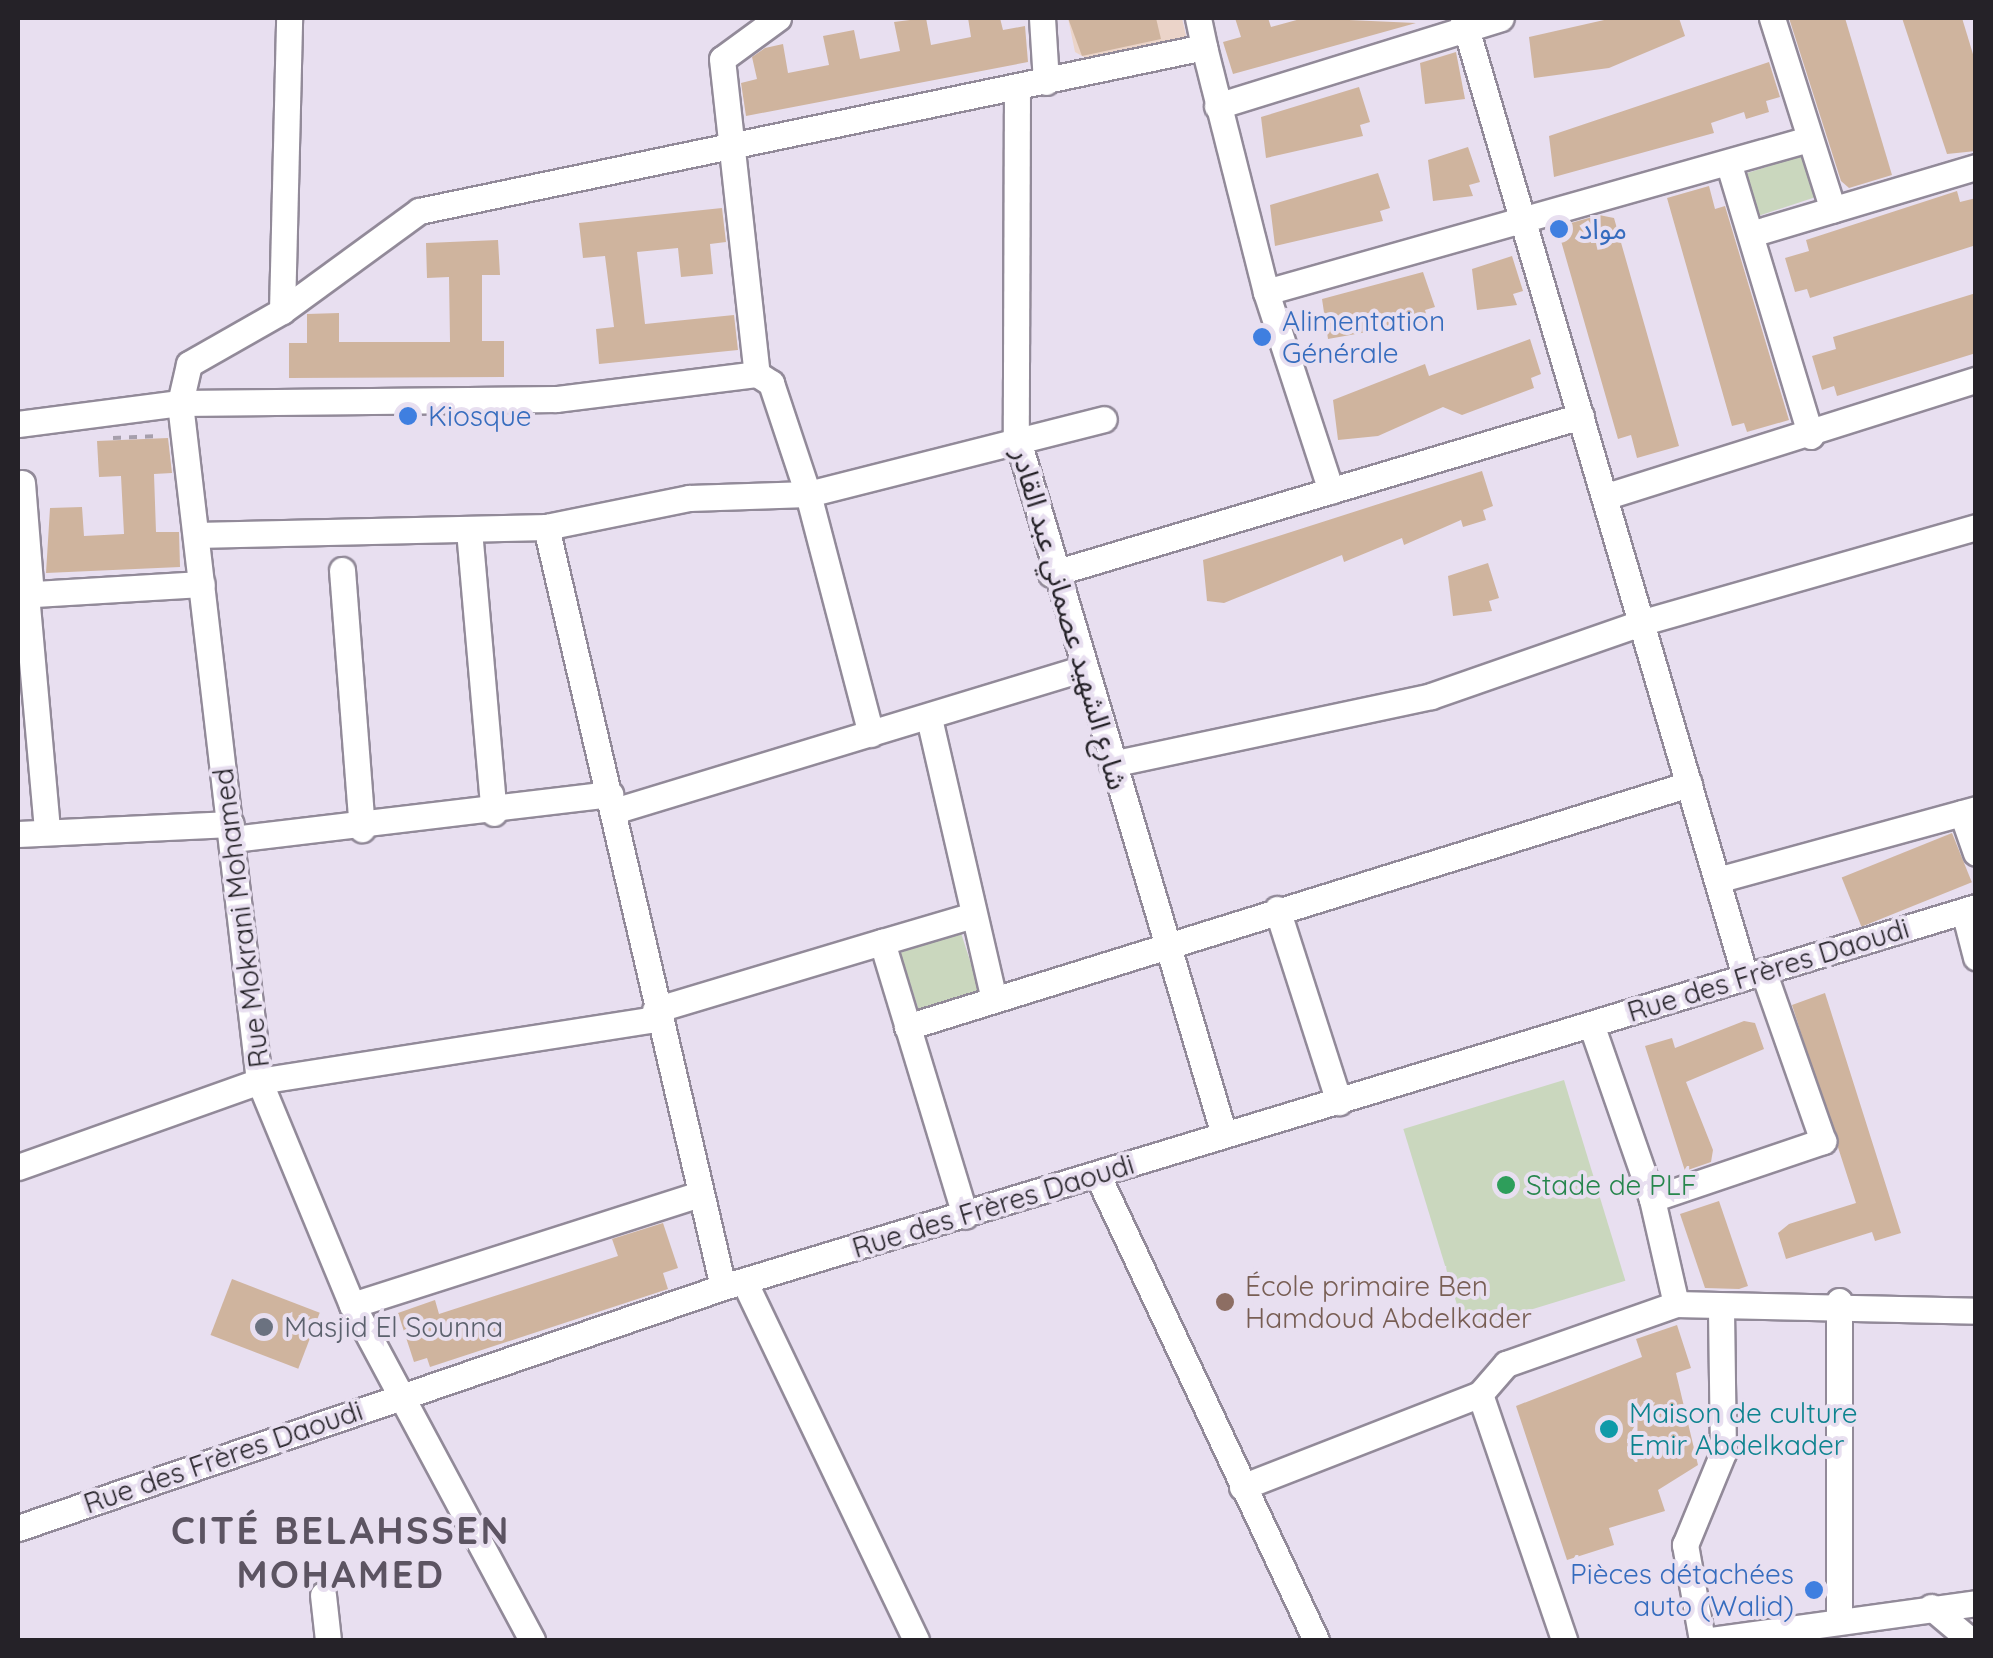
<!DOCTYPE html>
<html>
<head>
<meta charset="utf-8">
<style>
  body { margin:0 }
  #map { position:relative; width:1993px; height:1658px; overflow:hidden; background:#e8dff0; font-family:Quicksand,"Noto Sans Arabic",sans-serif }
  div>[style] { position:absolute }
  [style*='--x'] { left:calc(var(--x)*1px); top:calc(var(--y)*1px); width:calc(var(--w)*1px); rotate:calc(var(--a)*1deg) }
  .education>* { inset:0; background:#ebd4c9 }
  .green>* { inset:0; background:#cad7be; transform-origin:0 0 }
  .building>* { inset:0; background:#cfb49e; transform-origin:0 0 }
  .path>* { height:4px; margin-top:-2px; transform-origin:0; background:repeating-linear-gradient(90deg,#a69fac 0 8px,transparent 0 16px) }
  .roads { filter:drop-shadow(2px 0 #928a99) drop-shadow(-2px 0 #928a99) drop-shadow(0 2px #928a99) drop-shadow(0 -2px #928a99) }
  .minor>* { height:25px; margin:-12.5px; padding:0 12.5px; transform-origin:12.5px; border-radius:12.5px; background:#fff }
  .dots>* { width:28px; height:28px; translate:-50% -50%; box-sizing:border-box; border:5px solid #e8dff0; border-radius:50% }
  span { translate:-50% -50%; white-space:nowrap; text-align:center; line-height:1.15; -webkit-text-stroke:8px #e8dff0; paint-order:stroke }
  .shop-label { font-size:28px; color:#366cbe }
  .left { translate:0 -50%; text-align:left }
  .right { translate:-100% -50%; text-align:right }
  .street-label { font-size:28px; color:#252228 }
  .leisure-label { font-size:28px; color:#27864d }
  .education-label { font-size:28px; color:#785e54 }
  .worship-label { font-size:28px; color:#5b616d }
  .culture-label { font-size:28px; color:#0d838f }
  .district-label { font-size:38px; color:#5c5462; font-weight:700; letter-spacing:2.5px }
  .frame { position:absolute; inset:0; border:20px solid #252228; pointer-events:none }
</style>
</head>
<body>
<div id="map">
  <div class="education">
    <i style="clip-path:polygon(1068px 18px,1182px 18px,1187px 40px,1091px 61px,1075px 52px)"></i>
  </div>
  <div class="green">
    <i style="left:1803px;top:155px;width:44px;height:60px;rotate:72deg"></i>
    <i style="left:961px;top:933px;width:65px;height:64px;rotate:72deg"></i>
    <i style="left:1564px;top:1080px;width:210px;height:168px;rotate:73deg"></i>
  </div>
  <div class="building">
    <i style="clip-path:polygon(926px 18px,931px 45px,971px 37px,968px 18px,1000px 18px,1003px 30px,1025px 26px,1028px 62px,746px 116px,741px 83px,757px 79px,752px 57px,765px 48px,783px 44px,788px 73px,829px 65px,823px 36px,854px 30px,860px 59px,900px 51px,894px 22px)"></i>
    <i style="clip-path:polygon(1068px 18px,1156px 18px,1161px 39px,1082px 56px)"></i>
    <i style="clip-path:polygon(1235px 18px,1268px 18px,1271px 27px,1304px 18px,1416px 23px,1233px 74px,1223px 42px,1241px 37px)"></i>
    <i style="clip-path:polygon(1613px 18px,1679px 18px,1685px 36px,1609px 68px,1534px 78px,1529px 37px)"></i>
    <i style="clip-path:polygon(1789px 18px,1845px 18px,1892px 175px,1849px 188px,1841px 181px)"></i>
    <i style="clip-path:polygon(1902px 18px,1962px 18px,1976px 64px,1976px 151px,1947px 154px)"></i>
    <i style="clip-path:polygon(1456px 52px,1465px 99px,1425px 104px,1420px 63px)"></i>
    <i style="clip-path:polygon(1769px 62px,1780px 97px,1766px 101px,1769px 112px,1746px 119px,1744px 112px,1711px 123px,1714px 133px,1554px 177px,1549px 136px)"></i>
    <i style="clip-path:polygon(1359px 87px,1370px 122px,1360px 125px,1363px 136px,1266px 158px,1261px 117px)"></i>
    <i style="clip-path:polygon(1468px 147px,1480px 182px,1469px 185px,1473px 196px,1433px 201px,1428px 160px)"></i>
    <i style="clip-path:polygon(1378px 173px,1390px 208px,1380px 211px,1383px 221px,1275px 246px,1270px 205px)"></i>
    <i style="clip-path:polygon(1709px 186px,1715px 209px,1725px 206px,1789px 420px,1747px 432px,1744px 423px,1732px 426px,1667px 198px)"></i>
    <i style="clip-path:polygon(1957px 191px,1960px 202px,1976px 198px,1973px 246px,1810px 298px,1807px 289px,1795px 292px,1785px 258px,1809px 251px,1806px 240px)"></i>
    <i style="clip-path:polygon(722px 208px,726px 242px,710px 244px,713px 274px,681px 277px,678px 248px,637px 252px,645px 324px,734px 315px,738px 350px,599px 364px,596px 329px,614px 327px,605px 256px,583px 258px,579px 223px)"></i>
    <i style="clip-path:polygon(1599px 215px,1614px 218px,1679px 446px,1637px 458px,1631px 435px,1618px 439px,1557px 227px)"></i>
    <i style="clip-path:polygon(498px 240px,500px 275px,482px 275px,482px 341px,504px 341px,504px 377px,289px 378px,289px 343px,307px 343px,307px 314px,339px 313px,339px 342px,450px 342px,449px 277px,427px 278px,426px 243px)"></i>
    <i style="clip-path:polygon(1512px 256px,1523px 291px,1513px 294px,1517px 305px,1477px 310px,1472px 269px)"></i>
    <i style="clip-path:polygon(1423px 272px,1435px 307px,1425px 310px,1428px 321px,1328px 339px,1322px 299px)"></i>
    <i style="clip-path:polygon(1976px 293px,1976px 353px,1837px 396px,1834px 386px,1822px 390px,1812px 356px,1836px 349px,1833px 337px)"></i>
    <i style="clip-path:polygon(1530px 339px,1541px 374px,1531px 378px,1534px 388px,1462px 415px,1443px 407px,1378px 436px,1338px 440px,1333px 400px,1425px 364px,1429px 376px)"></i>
    <i style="clip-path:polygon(168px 438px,172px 473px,154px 474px,156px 532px,179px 532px,180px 567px,46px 573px,50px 508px,82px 507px,84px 536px,124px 534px,121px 476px,99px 477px,97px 441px)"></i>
    <i style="clip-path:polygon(1482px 471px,1493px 506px,1483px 510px,1486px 520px,1463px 527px,1461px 520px,1404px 545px,1402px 538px,1344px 562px,1342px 555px,1224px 603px,1207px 601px,1203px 560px)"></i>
    <i style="clip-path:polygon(1488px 563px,1499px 598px,1489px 601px,1492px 611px,1453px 616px,1448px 576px)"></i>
    <i style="left:1952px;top:833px;width:53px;height:119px;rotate:68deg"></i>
    <i style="clip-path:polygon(1825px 993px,1901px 1233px,1875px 1241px,1872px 1232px,1786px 1259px,1778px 1233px,1789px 1224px,1856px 1203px,1792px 1005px)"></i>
    <i style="clip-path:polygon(1744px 1021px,1755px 1023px,1764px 1049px,1686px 1082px,1713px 1150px,1711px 1162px,1685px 1171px,1645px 1046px,1672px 1038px,1675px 1048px)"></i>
    <i style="clip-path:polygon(1719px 1201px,1748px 1286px,1739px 1289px,1705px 1288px,1680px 1214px)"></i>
    <i style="clip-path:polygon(663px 1223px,678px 1268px,663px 1273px,668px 1289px,430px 1367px,427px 1358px,414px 1362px,398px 1313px,435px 1300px,439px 1314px,618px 1256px,612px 1239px)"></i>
    <i style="left:232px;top:1279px;width:94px;height:60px;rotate:21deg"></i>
    <i style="clip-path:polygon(1677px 1325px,1691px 1368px,1676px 1373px,1698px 1465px,1658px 1490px,1665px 1511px,1609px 1528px,1614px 1545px,1567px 1560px,1516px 1406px,1642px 1357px,1636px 1339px)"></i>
  </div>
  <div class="path">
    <i style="--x:113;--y:438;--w:46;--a:-2.5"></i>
  </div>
  <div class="roads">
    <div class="minor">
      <i style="--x:778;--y:18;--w:69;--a:143.8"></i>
      <i style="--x:722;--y:59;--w:317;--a:83.7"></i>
      <i style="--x:757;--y:374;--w:17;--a:33"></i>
      <i style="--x:771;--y:383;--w:117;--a:71.6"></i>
      <i style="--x:808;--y:494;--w:248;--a:75.3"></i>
      <i style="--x:1042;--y:18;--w:64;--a:86.4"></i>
      <i style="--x:1198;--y:18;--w:30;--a:78"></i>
      <i style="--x:1463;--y:18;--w:999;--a:73.6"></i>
      <i style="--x:1772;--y:18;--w:201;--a:72.4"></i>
      <i style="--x:1017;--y:87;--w:347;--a:90.2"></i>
      <i style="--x:1016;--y:434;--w:731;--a:73.47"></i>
      <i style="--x:1217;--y:106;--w:297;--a:-17.2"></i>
      <i style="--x:1729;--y:165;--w:283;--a:73.2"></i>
      <i style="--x:1751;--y:234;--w:235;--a:-16.6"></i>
      <i style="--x:1266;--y:292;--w:564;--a:-15.74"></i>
      <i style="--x:282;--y:311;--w:293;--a:-88.6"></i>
      <i style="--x:18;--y:424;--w:163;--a:-7.4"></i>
      <i style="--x:180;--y:403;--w:376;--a:-0.6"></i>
      <i style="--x:556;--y:399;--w:203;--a:-7.1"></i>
      <i style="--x:22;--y:483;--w:111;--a:85.4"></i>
      <i style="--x:1607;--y:496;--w:387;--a:-17.5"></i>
      <i style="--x:546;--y:527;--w:780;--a:76.89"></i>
      <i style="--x:469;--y:530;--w:284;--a:85"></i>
      <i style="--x:197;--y:535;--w:349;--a:-1.3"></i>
      <i style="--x:546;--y:527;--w:146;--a:-11.5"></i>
      <i style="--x:689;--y:498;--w:119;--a:-1.9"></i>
      <i style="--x:808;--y:494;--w:305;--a:-14.2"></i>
      <i style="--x:342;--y:570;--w:260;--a:85.6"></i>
      <i style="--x:1051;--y:574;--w:553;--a:-16.6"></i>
      <i style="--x:26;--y:594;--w:237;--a:84.9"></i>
      <i style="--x:18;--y:595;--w:184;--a:-3.4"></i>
      <i style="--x:929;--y:718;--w:289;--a:77"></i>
      <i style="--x:1112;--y:764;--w:326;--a:-12"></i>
      <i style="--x:1431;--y:696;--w:225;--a:-19.2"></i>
      <i style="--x:1643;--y:622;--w:346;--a:-15.9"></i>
      <i style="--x:614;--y:811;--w:487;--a:-16.9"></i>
      <i style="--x:1962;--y:813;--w:42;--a:70.7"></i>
      <i style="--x:18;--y:834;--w:213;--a:-2.7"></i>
      <i style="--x:233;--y:839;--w:380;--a:-6.8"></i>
      <i style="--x:1717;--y:880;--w:269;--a:-15.3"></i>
      <i style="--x:1277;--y:909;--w:203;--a:72.2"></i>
      <i style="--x:1964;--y:911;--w:48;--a:75.4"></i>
      <i style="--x:882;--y:942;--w:92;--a:-16.5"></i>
      <i style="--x:655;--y:1010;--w:237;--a:-16.7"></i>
      <i style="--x:882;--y:942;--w:286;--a:73.1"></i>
      <i style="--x:907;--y:1027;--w:819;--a:-17.26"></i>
      <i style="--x:18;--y:1167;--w:256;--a:-19.6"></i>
      <i style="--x:259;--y:1081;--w:401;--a:-8.9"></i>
      <i style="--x:1097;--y:1174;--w:515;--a:64.83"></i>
      <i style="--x:1652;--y:1199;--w:181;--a:-18.7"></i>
      <i style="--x:1823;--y:1141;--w:180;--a:-109.4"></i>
      <i style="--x:744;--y:1281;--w:398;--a:64.4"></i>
      <i style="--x:1839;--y:1301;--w:318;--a:90"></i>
      <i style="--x:1676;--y:1304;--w:300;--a:1.3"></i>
      <i style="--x:352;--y:1305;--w:362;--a:-17.7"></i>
      <i style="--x:1480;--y:1394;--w:260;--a:71.1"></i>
      <i style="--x:1242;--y:1487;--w:256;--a:-21.3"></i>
      <i style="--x:1480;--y:1394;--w:40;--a:-49"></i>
      <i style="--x:1506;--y:1364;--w:180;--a:-19.4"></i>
      <i style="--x:1676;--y:1304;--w:108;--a:-102.9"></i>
      <i style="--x:1652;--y:1199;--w:185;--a:-109.2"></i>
      <i style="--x:18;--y:1528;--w:745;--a:-18.87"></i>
      <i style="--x:723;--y:1287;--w:1309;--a:-16.87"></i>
      <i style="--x:323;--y:1595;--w:45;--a:83.7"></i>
      <i style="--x:1931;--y:1607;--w:51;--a:40.2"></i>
      <i style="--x:532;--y:1640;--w:380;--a:-118.2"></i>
      <i style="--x:352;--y:1305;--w:243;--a:-112.5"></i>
      <i style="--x:259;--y:1081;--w:683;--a:-96.65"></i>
      <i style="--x:180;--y:403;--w:40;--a:-77"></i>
      <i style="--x:189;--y:364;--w:107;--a:-29.7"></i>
      <i style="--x:282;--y:311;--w:170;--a:-36.1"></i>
      <i style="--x:419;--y:211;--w:802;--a:-11.8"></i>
      <i style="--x:1204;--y:47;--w:253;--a:75.8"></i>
      <i style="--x:1266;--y:292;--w:209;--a:71.9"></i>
      <i style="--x:1702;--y:1640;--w:97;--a:-100.1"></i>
      <i style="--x:1685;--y:1545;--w:100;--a:-67.6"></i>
      <i style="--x:1723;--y:1453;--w:142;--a:-90.8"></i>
      <i style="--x:1711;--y:1640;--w:268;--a:-7.9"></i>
    </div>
  </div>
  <div class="dots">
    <i style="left:1559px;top:229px;background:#3f7fe0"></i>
    <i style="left:1262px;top:337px;background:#3f7fe0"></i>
    <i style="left:408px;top:416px;background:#3f7fe0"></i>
    <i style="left:1506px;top:1185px;background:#2e9e5b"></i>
    <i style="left:1225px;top:1302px;background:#8d6e63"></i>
    <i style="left:264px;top:1327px;background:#6b7280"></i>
    <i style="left:1609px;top:1429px;background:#0f9aa8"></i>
    <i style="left:1814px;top:1590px;background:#3f7fe0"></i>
  </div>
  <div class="shop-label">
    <span class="left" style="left:1579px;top:229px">مواد</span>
    <span class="left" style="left:1282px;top:337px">Alimentation<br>Générale</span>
    <span class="left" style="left:428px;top:416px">Kiosque</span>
    <span class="right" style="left:1794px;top:1590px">Pièces détachées<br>auto (Walid)</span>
  </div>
  <div class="street-label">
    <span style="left:1070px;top:619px;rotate:74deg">شارع الشهيد عصماني عبد القادر</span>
    <span style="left:241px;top:918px;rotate:-97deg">Rue Mokrani Mohamed</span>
    <span style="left:1768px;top:970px;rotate:-17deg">Rue des Frères Daoudi</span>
    <span style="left:993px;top:1206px;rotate:-17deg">Rue des Frères Daoudi</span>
    <span style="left:223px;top:1457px;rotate:-19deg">Rue des Frères Daoudi</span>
  </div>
  <div class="leisure-label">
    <span class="left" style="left:1526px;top:1185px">Stade de PLF</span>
  </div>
  <div class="education-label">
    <span class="left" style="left:1245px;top:1302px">École primaire Ben<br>Hamdoud Abdelkader</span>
  </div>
  <div class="worship-label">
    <span class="left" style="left:284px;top:1327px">Masjid El Sounna</span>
  </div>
  <div class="culture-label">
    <span class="left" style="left:1629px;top:1429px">Maison de culture<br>Emir Abdelkader</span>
  </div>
  <div class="district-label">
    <span style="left:341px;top:1553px">CITÉ BELAHSSEN<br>MOHAMED</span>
  </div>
  <div class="frame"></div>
</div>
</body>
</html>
